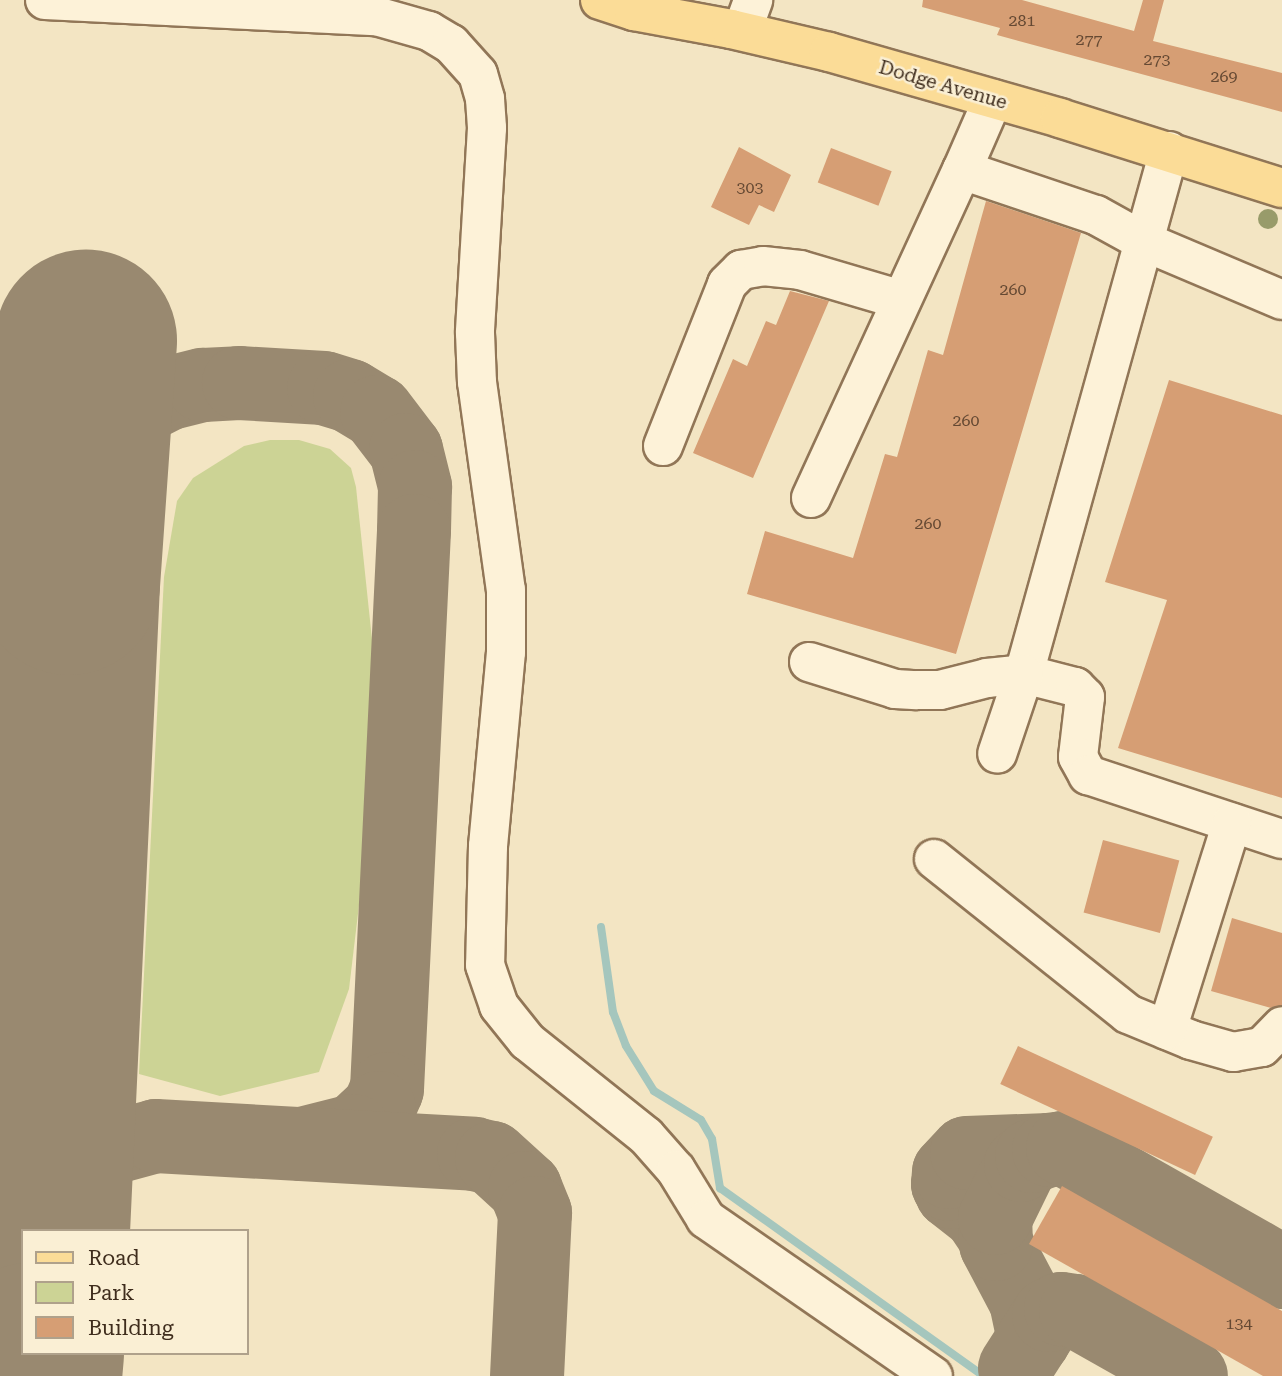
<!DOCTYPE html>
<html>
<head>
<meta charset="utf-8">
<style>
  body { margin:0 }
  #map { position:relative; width:1282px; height:1376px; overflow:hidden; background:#f3e5c3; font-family:"Roboto Serif",serif }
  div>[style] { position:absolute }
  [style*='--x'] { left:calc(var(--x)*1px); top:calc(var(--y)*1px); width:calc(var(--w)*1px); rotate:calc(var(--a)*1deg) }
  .green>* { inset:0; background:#ccd395 }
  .stream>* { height:8px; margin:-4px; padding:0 4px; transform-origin:4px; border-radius:4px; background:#a5c6bd }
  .taxiway>* { height:74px; margin:-37px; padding:0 37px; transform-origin:37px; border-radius:37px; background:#998970 }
  .runway>* { height:182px; margin:-91px; padding:0 91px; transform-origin:91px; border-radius:91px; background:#998970 }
  .building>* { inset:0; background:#d69e74; transform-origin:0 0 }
  .roads { filter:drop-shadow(2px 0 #917657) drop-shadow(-2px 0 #917657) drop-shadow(0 2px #917657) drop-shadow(0 -2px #917657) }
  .minor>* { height:38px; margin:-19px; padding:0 19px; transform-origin:19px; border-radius:19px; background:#fdf2d8 }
  .major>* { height:38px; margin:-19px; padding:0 19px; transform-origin:19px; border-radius:19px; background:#fbdc97 }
  .trees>* { width:20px; height:20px; margin:-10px; border-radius:50%; background:#989b6a }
  span { translate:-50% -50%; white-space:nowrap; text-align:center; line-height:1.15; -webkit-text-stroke:5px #faefd4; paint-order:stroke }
  .number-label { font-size:16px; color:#654933 }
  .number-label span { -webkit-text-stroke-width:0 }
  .street-label { font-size:19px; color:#3f2d1d }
  .legend { position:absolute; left:21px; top:1229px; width:228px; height:126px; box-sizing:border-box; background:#faefd4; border:2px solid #afa18b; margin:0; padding:9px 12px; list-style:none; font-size:21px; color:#3f2d1d }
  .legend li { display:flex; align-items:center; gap:14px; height:35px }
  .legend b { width:35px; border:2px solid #afa18b }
</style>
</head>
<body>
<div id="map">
  <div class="green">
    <i style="clip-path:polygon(270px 440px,299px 440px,330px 449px,351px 468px,356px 487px,373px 649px,367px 838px,349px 989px,319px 1072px,220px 1096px,139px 1074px,164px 577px,177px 501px,193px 478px,244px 446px)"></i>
  </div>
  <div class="stream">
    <i style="--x:601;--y:927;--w:86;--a:82"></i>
    <i style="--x:613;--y:1012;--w:36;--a:69"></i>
    <i style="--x:626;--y:1046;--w:53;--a:58.1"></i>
    <i style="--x:654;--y:1091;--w:55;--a:31.7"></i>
    <i style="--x:701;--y:1120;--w:22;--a:60"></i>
    <i style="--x:712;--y:1139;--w:50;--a:80.7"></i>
    <i style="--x:720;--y:1188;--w:320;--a:35.5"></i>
  </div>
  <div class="taxiway">
    <i style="--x:0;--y:486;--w:45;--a:38.7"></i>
    <i style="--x:35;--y:514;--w:78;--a:64.1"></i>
    <i style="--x:74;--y:509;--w:69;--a:-67.1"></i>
    <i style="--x:101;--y:445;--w:30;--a:-48"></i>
    <i style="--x:121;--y:423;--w:24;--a:-38"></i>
    <i style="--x:140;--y:408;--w:34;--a:-27"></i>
    <i style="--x:170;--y:393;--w:34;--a:-14"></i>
    <i style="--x:203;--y:385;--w:36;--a:-3"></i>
    <i style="--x:239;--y:383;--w:85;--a:3.4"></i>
    <i style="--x:324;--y:388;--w:27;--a:17"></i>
    <i style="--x:350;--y:396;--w:31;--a:31"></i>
    <i style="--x:377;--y:412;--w:48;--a:52.7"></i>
    <i style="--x:406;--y:450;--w:38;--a:76"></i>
    <i style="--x:415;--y:487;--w:44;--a:91.3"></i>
    <i style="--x:414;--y:531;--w:559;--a:92.77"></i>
    <i style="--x:387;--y:1089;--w:21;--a:113"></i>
    <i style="--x:379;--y:1108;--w:34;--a:137"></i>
    <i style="--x:354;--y:1131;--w:54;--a:166"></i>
    <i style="--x:0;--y:1162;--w:39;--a:58"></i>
    <i style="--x:21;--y:1195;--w:38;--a:73"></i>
    <i style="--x:46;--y:1231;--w:30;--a:-70"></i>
    <i style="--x:56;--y:1203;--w:45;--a:-51.3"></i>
    <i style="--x:84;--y:1168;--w:37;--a:-34"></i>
    <i style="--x:115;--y:1147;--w:42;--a:-15"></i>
    <i style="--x:156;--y:1136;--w:319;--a:3.2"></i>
    <i style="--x:474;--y:1154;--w:18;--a:13"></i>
    <i style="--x:492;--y:1158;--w:45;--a:42.3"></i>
    <i style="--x:525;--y:1188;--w:27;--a:68"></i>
    <i style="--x:535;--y:1213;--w:163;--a:92.8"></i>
    <i style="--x:994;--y:1235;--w:25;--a:-124"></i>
    <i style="--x:980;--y:1214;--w:36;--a:-142"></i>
    <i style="--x:952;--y:1192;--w:9;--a:-117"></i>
    <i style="--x:948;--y:1184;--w:12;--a:-85"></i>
    <i style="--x:949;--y:1172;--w:26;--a:-47"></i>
    <i style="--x:967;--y:1153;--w:82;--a:-2.1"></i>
    <i style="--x:1034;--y:1339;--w:39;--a:-102"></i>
    <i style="--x:1026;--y:1301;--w:64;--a:-117.8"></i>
    <i style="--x:996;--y:1244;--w:26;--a:-92"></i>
    <i style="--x:995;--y:1218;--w:59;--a:-63.9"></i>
    <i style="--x:1021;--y:1165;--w:14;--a:-39"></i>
    <i style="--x:1032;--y:1156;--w:18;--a:-19"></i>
    <i style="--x:1049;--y:1150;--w:14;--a:-8"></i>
    <i style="--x:1063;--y:1148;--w:252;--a:29.5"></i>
    <i style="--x:1015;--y:1368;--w:63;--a:-57.3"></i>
    <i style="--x:1049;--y:1315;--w:13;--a:-27"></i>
    <i style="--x:1061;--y:1309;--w:15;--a:8"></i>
    <i style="--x:1076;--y:1311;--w:132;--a:29.5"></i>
  </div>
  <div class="runway">
    <i style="--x:39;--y:1231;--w:648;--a:-87.35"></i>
    <i style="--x:69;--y:584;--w:244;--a:-86"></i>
    <i style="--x:31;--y:1376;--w:23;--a:-85"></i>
  </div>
  <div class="building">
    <i style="clip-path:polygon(923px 0,1022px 0,1134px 31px,1143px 0,1164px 0,1153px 41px,1282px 73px,1282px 112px,997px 35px,1000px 28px,922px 7px)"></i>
    <i style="clip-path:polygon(739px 147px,791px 175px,774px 212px,759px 205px,749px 225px,711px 207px)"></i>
    <i style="left:831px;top:148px;width:65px;height:37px;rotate:21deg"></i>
    <i style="clip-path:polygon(986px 201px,1081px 233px,956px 654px,747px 594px,765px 531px,853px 558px,885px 454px,897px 457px,928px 350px,943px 355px)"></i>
    <i style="clip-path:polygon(790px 291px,829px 301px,753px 478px,693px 453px,733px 359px,747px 366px,766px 321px,776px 325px)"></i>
    <i style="clip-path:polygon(1169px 380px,1282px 415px,1282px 798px,1118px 748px,1167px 600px,1105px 582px)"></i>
    <i style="left:1103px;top:840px;width:79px;height:75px;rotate:15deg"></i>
    <i style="clip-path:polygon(1232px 918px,1282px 933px,1282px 1005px,1271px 1008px,1211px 991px)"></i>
    <i style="left:1018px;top:1046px;width:215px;height:42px;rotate:25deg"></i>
    <i style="clip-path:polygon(1062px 1186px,1282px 1311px,1282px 1376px,1263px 1376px,1029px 1244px)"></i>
  </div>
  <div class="roads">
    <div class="minor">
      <i style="--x:45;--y:0;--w:331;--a:2.8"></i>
      <i style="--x:376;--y:16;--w:55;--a:15.8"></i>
      <i style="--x:429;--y:31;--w:26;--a:31"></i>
      <i style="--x:451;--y:44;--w:40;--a:48"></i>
      <i style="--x:478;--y:74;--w:26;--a:74"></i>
      <i style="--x:485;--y:99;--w:29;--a:86"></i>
      <i style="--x:487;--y:128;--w:205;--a:93.4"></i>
      <i style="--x:475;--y:333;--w:49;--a:87.7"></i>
      <i style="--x:477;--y:382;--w:210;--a:82.1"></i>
      <i style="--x:506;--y:590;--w:62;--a:90"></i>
      <i style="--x:506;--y:652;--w:195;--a:95.3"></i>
      <i style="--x:488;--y:846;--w:119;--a:91.4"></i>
      <i style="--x:485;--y:965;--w:43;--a:71.1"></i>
      <i style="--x:499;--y:1006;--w:45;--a:51.3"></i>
      <i style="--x:527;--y:1041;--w:152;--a:38.6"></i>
      <i style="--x:646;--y:1136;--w:45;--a:48.6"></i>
      <i style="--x:676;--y:1170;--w:57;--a:58.5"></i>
      <i style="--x:706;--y:1219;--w:276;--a:34.7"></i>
      <i style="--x:742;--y:31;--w:33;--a:-70"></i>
      <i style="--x:993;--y:99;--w:77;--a:113.6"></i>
      <i style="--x:962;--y:170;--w:141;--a:18.6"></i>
      <i style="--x:1096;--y:215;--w:56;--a:28.9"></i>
      <i style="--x:1145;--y:242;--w:149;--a:22.9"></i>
      <i style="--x:1169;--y:151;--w:543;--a:105.5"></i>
      <i style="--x:1024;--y:674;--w:53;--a:14.3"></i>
      <i style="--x:1075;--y:687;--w:14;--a:45"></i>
      <i style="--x:1085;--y:697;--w:60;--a:96.7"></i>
      <i style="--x:1078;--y:757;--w:21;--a:61"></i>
      <i style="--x:1088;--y:775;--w:204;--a:18.3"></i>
      <i style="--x:663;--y:446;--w:174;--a:-68.4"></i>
      <i style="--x:727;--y:284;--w:20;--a:-45"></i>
      <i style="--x:741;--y:270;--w:22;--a:-10"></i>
      <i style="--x:763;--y:266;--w:37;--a:6"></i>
      <i style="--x:800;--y:270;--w:106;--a:16.4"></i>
      <i style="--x:811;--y:498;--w:361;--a:-65.3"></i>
      <i style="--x:809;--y:662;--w:90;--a:17.4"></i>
      <i style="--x:895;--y:689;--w:22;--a:3"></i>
      <i style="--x:917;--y:690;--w:23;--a:0"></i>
      <i style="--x:940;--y:690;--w:49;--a:-14.3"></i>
      <i style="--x:987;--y:678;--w:37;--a:-6"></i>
      <i style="--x:1024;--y:674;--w:84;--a:108.6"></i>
      <i style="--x:934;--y:859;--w:248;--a:38.6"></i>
      <i style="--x:1128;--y:1014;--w:68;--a:22.4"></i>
      <i style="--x:1191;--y:1040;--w:44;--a:15.9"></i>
      <i style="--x:1233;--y:1052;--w:29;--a:-10"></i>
      <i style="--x:1262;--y:1047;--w:29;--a:-46"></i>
      <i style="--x:1167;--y:1030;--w:217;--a:-72.6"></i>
    </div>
    <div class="major">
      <i style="--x:600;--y:0;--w:36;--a:18"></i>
      <i style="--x:634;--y:11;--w:99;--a:10.5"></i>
      <i style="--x:731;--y:29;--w:101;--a:13.2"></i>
      <i style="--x:829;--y:52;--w:240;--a:15.9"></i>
      <i style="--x:1060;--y:118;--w:233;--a:17.5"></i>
    </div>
  </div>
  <div class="trees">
    <i style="left:1268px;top:219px"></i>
  </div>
  <div class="number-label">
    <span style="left:1022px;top:21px">281</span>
    <span style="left:1089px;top:40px">277</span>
    <span style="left:1157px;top:60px">273</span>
    <span style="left:1224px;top:77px">269</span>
    <span style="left:750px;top:188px">303</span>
    <span style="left:1013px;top:290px">260</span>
    <span style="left:966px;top:421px">260</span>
    <span style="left:928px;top:524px">260</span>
    <span style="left:1239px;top:1324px">134</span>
  </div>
  <div class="street-label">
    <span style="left:943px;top:85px;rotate:16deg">Dodge Avenue</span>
  </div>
  <ul class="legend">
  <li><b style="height:9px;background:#fbdc97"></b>Road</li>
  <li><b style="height:19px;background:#ccd395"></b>Park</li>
  <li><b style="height:19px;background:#d69e74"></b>Building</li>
  </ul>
</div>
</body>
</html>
